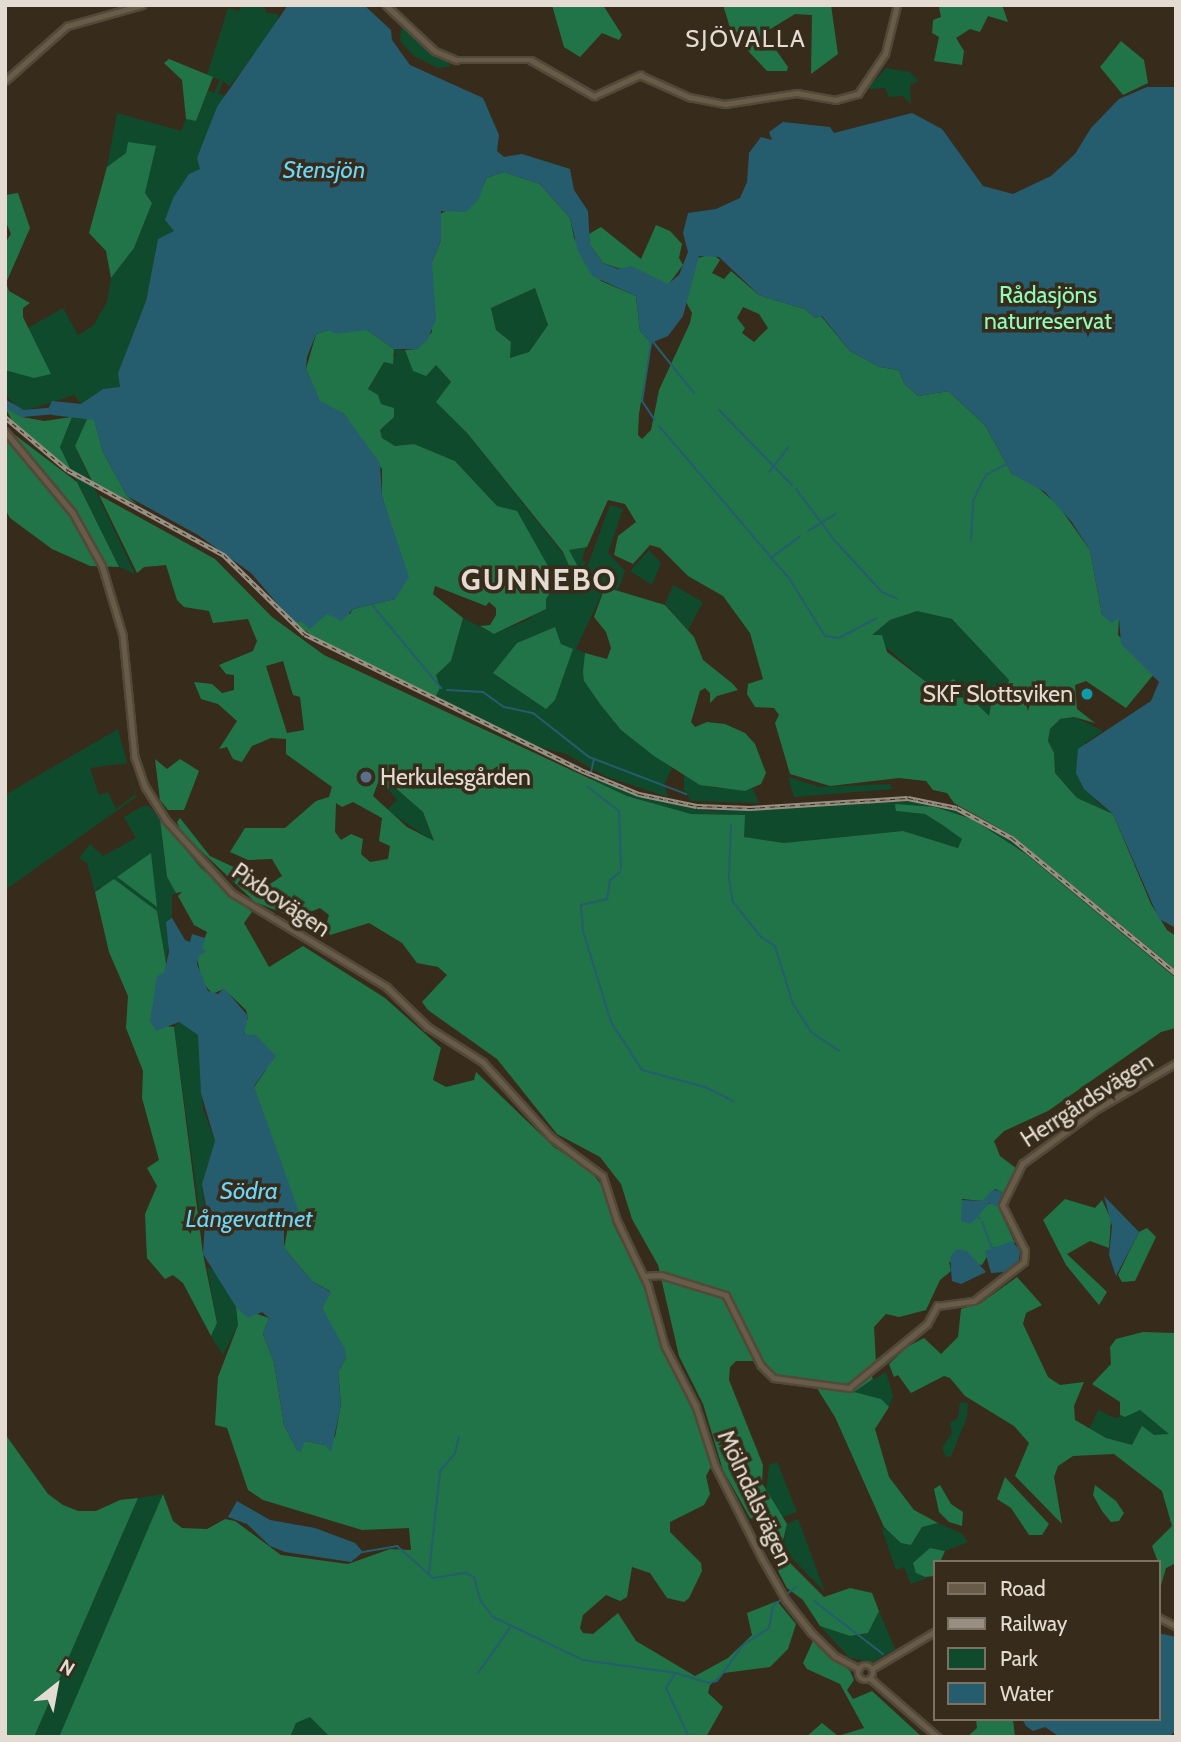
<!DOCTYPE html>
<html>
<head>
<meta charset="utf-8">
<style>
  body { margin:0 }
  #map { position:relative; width:1181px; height:1742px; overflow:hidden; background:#372c1b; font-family:Cabin,sans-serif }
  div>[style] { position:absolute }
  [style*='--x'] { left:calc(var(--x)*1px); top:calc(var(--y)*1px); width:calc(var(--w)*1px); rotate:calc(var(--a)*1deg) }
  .green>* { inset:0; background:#104a2c }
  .forest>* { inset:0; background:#207448 }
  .water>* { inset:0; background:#255d6e }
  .stream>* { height:2px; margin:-1px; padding:0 1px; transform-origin:1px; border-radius:1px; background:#255d6e }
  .river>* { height:7px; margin:-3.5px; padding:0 3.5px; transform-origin:3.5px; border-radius:3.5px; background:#255d6e }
  .roads { filter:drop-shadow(2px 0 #52493a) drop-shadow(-2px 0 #52493a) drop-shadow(0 2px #52493a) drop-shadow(0 -2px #52493a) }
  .secondary>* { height:4.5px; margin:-2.25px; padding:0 2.25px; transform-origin:2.25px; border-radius:2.25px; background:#685c49 }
  .secondary>.ring { margin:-2.25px; padding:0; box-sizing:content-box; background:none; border:4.5px solid #685c49; border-radius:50% }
  .rail>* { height:4.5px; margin-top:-2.25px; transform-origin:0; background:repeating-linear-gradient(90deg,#372c1b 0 5px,#988f82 0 10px); box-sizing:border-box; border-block:2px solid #988f82 }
  .dots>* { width:19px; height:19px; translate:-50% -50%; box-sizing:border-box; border:4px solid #372c1b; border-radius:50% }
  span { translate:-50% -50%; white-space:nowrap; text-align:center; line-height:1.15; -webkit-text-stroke:7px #372c1b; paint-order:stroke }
  .park-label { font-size:23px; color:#90fcba }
  .poi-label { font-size:23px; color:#e4dcd2 }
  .right { translate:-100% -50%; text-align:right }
  .left { translate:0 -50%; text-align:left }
  .street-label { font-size:23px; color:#e4dcd2 }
  .neighbourhood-label { font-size:24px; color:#e4dcd2; letter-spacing:2px }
  .water-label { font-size:24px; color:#6ad6f8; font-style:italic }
  .district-label { font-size:30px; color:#e4dcd2; font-weight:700; letter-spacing:2px }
  .frame { position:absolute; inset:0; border:7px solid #e4dcd2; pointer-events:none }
  .legend { position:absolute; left:933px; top:1560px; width:228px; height:161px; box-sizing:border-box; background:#372c1b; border:2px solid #7c7264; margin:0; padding:9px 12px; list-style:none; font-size:21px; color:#e4dcd2 }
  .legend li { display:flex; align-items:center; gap:14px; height:35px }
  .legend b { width:35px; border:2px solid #7c7264 }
  .north { position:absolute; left:21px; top:1651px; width:70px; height:70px; -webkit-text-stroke:5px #372c1b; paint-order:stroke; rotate:31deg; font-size:19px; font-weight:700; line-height:28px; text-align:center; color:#e4dcd2 }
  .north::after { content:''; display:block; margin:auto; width:24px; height:32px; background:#e4dcd2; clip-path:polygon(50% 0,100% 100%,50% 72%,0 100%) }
</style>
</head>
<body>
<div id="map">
  <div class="green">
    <i style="clip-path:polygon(242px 5px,263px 5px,267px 13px,278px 14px,278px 23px,230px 86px,223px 81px,218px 94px,225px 95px,197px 158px,200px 169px,174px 231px,158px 239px,146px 301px,118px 373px,120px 388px,103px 389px,81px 404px,74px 395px,30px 409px,18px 409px,5px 394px,5px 370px,50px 373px,28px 328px,63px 308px,78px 335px,93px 326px,107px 302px,111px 278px,134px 248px,152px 203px,145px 193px,155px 146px,138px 145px,107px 167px,117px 113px,181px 131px,186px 119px,196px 121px,208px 90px,214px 93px,220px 80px,207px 75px,228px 8px,239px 11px)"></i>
    <i style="clip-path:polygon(402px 23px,430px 50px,452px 66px,438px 68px,414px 56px,400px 41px)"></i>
    <i style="clip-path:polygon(886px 68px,910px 72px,918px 81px,910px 85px,911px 104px,903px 96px,889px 97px,885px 88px,867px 89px)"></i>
    <i style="clip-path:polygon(535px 288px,548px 325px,529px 352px,510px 358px,511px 342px,496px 330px,491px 308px)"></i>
    <i style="clip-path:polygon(evenodd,394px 349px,405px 350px,413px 371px,436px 365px,451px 383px,437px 402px,468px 434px,571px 564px,569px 550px,586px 547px,582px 560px,586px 562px,574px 583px,583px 578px,610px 505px,623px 509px,608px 553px,625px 571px,618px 590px,605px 587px,576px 649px,585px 653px,584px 681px,600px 704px,621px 730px,672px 768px,664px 785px,668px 797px,605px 776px,566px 754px,532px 745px,435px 698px,440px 688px,436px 675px,451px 661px,463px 618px,494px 634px,530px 619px,557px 582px,517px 512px,497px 506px,455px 461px,414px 444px,395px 446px,382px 439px,380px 430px,387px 424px,381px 404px,368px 390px,384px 362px,396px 356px,394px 349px,555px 627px,561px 644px,572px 649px,555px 700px,546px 708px,509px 655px,517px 643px,555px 627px)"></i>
    <i style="clip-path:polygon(72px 417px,88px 417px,75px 447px,135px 574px,119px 567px,60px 447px)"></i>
    <i style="clip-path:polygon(649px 550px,661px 563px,652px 585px,630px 571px)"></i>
    <i style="clip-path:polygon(673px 585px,703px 602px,688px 630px,665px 604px)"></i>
    <i style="clip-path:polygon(917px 611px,952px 619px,1009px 680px,1005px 693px,999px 689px,993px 693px,989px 716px,984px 716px,980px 706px,925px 681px,872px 635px,890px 620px)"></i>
    <i style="clip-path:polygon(1074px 717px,1103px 731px,1085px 743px,1095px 800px,1113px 814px,1077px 798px,1055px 773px,1054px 753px,1048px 741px,1050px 729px,1060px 719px)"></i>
    <i style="clip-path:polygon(evenodd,118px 729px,136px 797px,5px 890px,5px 795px,118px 729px,127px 763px,136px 794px,116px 809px,108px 792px,99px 795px,90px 768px,127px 763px)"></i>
    <i style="clip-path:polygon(684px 773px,714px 788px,753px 789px,759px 803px,691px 801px,684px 790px)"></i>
    <i style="clip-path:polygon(788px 777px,820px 787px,890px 784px,893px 789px,794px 797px)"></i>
    <i style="clip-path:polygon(592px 778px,653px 799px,709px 811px,917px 801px,957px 810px,993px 827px,1024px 849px,1176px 978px,1026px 854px,960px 814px,897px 811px,925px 814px,941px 824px,963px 839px,959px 848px,903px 831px,784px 843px,744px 837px,744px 815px,691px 814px,627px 796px,590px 780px)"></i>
    <i style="clip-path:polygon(391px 785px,423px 812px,434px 842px,387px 810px,397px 800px,388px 789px)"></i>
    <i style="clip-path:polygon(evenodd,143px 806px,149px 806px,160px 819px,167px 877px,176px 893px,172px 895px,172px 918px,167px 923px,170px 936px,166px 963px,157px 911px,99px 887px,95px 892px,87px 863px,79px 858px,90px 844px,103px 856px,136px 838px,124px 817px,143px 806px,151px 854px,156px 906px,118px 878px,151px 854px)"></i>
    <i style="clip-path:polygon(179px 1022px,198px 1035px,203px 1109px,215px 1141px,202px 1184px,206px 1225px,202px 1230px,174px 1027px)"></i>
    <i style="clip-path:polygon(207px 1267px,215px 1272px,236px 1307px,238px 1325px,223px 1355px,211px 1336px,217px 1323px)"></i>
    <i style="clip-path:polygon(886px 1372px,893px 1396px,889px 1407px,852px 1392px)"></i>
    <i style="clip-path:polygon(960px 1402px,968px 1403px,967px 1417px,951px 1456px,946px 1457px,942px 1448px,952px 1433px,950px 1423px,958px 1418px)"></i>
    <i style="clip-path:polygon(1098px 1410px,1115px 1418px,1140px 1410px,1170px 1434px,1129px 1446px,1107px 1438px,1089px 1430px)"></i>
    <i style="clip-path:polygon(777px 1462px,797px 1512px,779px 1518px,766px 1491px,769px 1465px)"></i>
    <i style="clip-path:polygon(163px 1494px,59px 1737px,34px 1737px,138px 1498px)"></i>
    <i style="clip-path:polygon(798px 1519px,825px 1592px,783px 1549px,787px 1524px)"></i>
    <i style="clip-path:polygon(938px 1523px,961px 1533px,968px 1542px,945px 1551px,930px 1548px,918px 1561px,916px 1573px,927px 1578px,911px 1584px,904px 1567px,896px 1570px,881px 1527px,911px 1545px,922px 1527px)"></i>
    <i style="clip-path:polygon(879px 1611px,895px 1649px,873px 1662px,850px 1658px,820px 1626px,850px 1636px,868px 1633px)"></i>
    <i style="clip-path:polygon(310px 1717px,330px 1737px,290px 1737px,296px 1723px)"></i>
  </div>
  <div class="forest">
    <i style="clip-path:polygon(552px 5px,603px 5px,622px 35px,619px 40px,602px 33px,580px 57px,564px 47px)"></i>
    <i style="clip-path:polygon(723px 5px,831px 5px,838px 54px,811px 74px,812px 15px,795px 14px,764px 33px,788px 67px,787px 71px,767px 71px,732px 34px)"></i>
    <i style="clip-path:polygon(928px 5px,1002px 5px,1008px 22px,988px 16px,980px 32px,970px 29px,956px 38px,964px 51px,962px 65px,934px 61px,939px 37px,932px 33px,933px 20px,941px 17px,939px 7px)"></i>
    <i style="clip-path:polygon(1121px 41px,1144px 60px,1148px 83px,1123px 95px,1100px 67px)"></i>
    <i style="clip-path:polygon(169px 59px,213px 77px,196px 121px,186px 119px,182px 80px,164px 63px)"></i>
    <i style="clip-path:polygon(128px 142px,156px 146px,145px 193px,152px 203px,134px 248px,111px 278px,106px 251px,89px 233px,107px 167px,126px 153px)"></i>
    <i style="clip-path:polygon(evenodd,504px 172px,540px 184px,570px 218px,574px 238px,601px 281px,636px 296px,640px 331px,651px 343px,639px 414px,638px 435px,642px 439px,651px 430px,659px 390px,690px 323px,692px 313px,686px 302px,698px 258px,712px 254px,720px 260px,712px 273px,724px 279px,731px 271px,759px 295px,805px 309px,815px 318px,821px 316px,850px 351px,880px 367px,899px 370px,904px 383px,918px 396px,948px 391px,985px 425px,1012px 474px,1029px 480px,1058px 505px,1090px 550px,1102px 615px,1119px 618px,1118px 635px,1154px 674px,1126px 708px,1086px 681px,1075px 685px,1077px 709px,1095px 723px,1074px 717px,1060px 719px,1050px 729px,1048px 741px,1054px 753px,1055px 773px,1077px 798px,1113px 814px,1151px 904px,1167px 930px,1176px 936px,1176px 970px,1011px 835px,954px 803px,947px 793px,933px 790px,926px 781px,899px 778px,830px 786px,790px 774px,775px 723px,779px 715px,774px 708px,755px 707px,747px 694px,748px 684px,763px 679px,750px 633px,723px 596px,688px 576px,660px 548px,650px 545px,633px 564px,614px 555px,618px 536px,636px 522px,625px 504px,608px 500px,587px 547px,569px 550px,578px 567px,574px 577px,563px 552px,468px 434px,436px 402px,451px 382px,436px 365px,426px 376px,413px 371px,405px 350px,417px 349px,432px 332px,432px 262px,441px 240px,439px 215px,483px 187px,486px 178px,504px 172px,535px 288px,548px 325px,529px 352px,510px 358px,511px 342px,496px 330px,491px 308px,535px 288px,504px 172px,743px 307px,759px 314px,768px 328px,754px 342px,742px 333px,745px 328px,737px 318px,743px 307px,504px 172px,917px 611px,952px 619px,1009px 680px,1006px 692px,999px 689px,993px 693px,989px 716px,975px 702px,965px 703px,954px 679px,937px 687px,925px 681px,887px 652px,882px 635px,872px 635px,890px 620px,917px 611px)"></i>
    <i style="clip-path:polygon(18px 193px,30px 228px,6px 283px,9px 291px,30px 303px,23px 308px,23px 317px,51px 374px,34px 378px,5px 370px,5px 243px,11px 234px,5px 220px,5px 195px)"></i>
    <i style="clip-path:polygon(656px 225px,670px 231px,682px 244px,679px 258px,683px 265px,668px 285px,603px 263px,590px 245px,589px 234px,601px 227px,641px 259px)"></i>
    <i style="clip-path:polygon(329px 330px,367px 330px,394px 349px,393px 364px,384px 362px,368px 389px,378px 395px,381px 404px,394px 408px,394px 417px,380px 430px,382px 438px,395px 446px,414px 444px,455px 461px,497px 506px,517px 511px,557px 582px,546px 599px,546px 609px,494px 634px,480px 626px,490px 625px,496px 615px,496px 608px,489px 602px,486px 606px,435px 586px,433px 594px,463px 618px,451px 661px,436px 675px,440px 688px,435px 698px,324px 644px,294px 623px,327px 614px,350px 614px,353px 609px,395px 599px,403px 565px,382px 496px,382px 469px,344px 414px,320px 402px,306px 369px,316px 334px)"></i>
    <i style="clip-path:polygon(5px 407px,22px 417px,44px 421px,72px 417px,60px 447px,71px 470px,13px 423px)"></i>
    <i style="clip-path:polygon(88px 417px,94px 419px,103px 452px,127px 496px,137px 504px,93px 483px,75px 446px)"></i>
    <i style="clip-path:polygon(15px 435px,77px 482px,119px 567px,90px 566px,52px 549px,10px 518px,5px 509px,5px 439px,9px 444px)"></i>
    <i style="clip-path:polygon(evenodd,99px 495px,215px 559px,272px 617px,324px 655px,627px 796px,691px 814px,745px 815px,744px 837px,784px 843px,903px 831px,958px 848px,962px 839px,941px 824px,925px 814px,896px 811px,895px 804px,935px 807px,972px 819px,1026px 854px,1176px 978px,1176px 1028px,1161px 1032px,1048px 1111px,1004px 1131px,994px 1141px,1000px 1156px,1017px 1169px,999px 1209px,1015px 1243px,992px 1248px,982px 1265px,949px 1262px,951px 1271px,940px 1280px,926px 1310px,899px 1317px,886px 1314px,874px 1327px,876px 1363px,869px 1371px,873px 1379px,854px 1392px,881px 1399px,889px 1407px,875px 1429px,889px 1477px,914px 1510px,938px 1523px,922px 1527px,911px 1545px,901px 1543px,884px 1527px,835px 1417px,813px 1382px,780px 1377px,761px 1361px,736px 1361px,730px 1367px,729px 1380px,763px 1465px,762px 1483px,787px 1524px,780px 1553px,824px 1597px,850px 1588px,872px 1593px,879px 1611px,868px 1633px,850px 1636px,820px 1626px,803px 1600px,787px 1588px,768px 1552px,765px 1523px,750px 1518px,723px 1470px,703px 1404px,679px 1356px,658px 1265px,632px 1219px,621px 1184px,600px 1157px,557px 1134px,497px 1059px,428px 1010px,422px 1002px,447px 975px,438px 967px,417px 963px,402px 943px,369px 923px,330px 935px,325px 928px,329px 915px,320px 908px,295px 918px,255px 902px,182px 833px,177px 822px,180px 818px,210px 856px,242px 871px,258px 892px,282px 876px,272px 859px,248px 860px,230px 852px,245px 828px,285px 828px,316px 801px,329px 797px,332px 787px,286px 754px,286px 739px,271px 738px,252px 746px,242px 762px,233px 759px,227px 747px,219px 749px,237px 721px,218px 704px,201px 699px,194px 682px,212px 684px,222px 693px,234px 690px,234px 675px,226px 674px,219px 665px,253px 651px,257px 641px,248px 619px,213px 623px,209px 611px,184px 607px,177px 600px,166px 565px,144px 567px,137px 573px,99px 495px,283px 661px,293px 695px,300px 697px,304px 730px,287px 733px,266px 666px,283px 661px,99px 495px,379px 780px,388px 789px,392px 785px,423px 812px,434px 841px,407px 827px,373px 796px,379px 780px,99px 495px,353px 802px,382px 818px,379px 841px,390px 846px,388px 859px,370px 862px,361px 854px,363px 839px,351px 834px,341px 840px,335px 832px,336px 803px,342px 807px,353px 802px,99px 495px,995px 1189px,1002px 1192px,999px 1201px,985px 1205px,977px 1216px,962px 1218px,962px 1199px,983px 1201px,995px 1189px)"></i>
    <i style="clip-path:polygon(605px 587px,665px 605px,694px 637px,703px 660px,733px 684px,738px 690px,717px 696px,710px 703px,710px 693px,705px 688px,700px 691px,691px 722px,695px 727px,707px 722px,725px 724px,745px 733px,755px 744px,766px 773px,761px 784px,745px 791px,700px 785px,654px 756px,621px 730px,600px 704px,584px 681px,583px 672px,585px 653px,607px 659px,611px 648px,606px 632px,594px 617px)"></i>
    <i style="clip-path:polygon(555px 627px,561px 644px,573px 649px,555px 700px,546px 709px,493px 673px,517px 643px)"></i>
    <i style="clip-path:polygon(155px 759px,167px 769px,180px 759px,199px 771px,184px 810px,168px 810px,160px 800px)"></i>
    <i style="clip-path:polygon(160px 819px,201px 868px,252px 912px,244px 923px,269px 967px,303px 946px,385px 998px,441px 1048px,433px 1080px,446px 1087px,474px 1080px,476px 1072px,554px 1147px,589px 1169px,610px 1196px,613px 1224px,647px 1291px,665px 1351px,690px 1399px,712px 1465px,706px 1476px,710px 1494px,704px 1505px,670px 1522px,670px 1532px,701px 1563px,702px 1571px,689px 1598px,684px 1602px,667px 1598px,650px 1573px,632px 1567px,627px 1597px,620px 1601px,606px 1595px,583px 1615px,580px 1628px,583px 1633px,593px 1634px,618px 1613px,636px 1641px,695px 1676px,728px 1658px,752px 1635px,747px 1613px,777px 1601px,796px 1624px,788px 1649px,770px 1667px,724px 1673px,710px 1685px,708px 1693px,723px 1707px,706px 1737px,330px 1737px,310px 1717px,296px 1723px,290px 1737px,59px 1737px,163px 1494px,173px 1521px,182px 1528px,207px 1529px,225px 1519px,235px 1521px,281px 1555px,348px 1564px,390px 1549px,411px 1550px,409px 1528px,362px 1530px,263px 1500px,248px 1490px,227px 1428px,215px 1425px,218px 1377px,238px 1325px,236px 1307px,269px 1318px,263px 1334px,274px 1362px,284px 1425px,297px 1450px,305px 1441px,325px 1445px,335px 1437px,341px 1404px,338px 1372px,346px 1358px,322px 1308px,330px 1291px,313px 1282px,284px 1248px,293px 1201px,254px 1087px,266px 1070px,242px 1029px,248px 1018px,246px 1010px,224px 989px,212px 994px,202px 981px,197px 958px,207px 932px,194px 925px,178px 896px,182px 892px,176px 893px,167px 877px)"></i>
    <i style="clip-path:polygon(151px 853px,157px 907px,117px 877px)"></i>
    <i style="clip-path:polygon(114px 879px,157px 911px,166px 963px,165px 1026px,174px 1027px,203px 1254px,217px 1323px,211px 1336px,183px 1283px,173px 1275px,165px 1279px,147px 1258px,145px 1214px,157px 1186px,147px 1168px,159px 1160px,142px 1098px,143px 1071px,126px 1028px,128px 996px,109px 952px,95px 892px)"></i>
    <i style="clip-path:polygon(1065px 1199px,1095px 1208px,1102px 1200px,1111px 1219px,1109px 1248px,1090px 1241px,1067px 1254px,1107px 1292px,1099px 1305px,1066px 1265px,1043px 1220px)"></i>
    <i style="clip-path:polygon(1147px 1228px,1156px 1237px,1135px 1281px,1122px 1282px,1118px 1275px,1128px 1254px,1139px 1232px)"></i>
    <i style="clip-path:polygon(1017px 1277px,1042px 1305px,1026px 1313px,1023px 1324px,1048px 1377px,1060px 1385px,1084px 1382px,1074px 1406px,1075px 1420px,1106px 1438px,1132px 1445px,1142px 1426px,1154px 1435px,1169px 1434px,1140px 1410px,1125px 1417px,1120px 1415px,1120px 1402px,1092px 1384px,1111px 1364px,1110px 1347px,1116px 1339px,1143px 1332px,1176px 1333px,1176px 1563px,1166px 1568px,1158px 1596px,1158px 1562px,1152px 1546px,1172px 1526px,1162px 1491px,1114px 1454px,1073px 1456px,1058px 1466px,1054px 1477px,1062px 1524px,1015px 1476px,1029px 1443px,1014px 1426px,965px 1396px,950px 1378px,944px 1376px,911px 1393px,898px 1375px,894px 1377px,889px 1364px,907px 1347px,924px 1338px,941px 1354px,958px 1337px,961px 1309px,981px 1303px)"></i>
    <i style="clip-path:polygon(5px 1434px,48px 1494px,63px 1505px,78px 1511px,96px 1511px,120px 1500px,138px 1498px,34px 1737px,5px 1737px)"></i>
    <i style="clip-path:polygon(1005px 1477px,1049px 1524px,1042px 1535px,1029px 1535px,1011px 1508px,997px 1499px)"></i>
    <i style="clip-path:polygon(940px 1485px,951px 1504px,963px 1512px,962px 1526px,949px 1522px,939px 1512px,934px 1489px)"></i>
    <i style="clip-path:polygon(1095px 1485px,1116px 1501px,1124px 1513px,1119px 1521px,1111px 1522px,1102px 1511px,1093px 1495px)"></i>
    <i style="clip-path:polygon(930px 1548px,945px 1551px,940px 1562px,934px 1562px,934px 1576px,925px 1577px,916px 1573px,913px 1563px)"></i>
    <i style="clip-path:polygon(813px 1641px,850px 1671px,854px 1680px,847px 1690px,853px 1699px,872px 1691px,922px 1737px,806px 1737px,822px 1723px,838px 1736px,864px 1728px,840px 1684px,807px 1669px,803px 1663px)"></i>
    <i style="clip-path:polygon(976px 1719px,1013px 1719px,1015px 1737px,967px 1737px,977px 1728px)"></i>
  </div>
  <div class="water">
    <i style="clip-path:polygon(288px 5px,364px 5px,391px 30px,392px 40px,410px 65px,483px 98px,499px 135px,497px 151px,504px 157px,522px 154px,570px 169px,574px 190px,588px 211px,590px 245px,603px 263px,618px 269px,631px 266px,668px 284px,679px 275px,688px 252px,683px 233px,688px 213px,716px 209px,740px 198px,747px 182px,749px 153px,761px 137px,772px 140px,769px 132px,783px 122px,830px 127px,834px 133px,912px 113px,942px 129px,983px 186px,1013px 194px,1051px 176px,1075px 154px,1091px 128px,1119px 99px,1147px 87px,1176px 87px,1176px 928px,1159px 919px,1113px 814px,1084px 789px,1076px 773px,1078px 749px,1151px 701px,1159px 682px,1121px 644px,1119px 618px,1111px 623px,1102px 615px,1090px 550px,1071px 521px,1045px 492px,1012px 474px,985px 425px,948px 391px,918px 396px,904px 383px,899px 370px,880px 367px,850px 351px,822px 316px,815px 318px,805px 309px,759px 295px,719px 257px,699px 256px,683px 316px,668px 336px,651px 343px,640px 331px,636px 296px,592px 276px,578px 251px,570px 218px,540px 184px,504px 172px,486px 178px,479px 199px,466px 212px,441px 211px,441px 240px,432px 262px,436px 319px,427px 341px,417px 349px,394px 349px,367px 330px,336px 334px,329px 330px,316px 334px,307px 357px,306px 369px,320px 401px,344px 414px,380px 463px,382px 496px,409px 577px,395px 599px,353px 609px,342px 621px,327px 614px,310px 629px,301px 621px,294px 623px,251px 573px,198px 535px,127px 496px,103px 452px,94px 420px,52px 415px,49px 407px,52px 401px,81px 404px,103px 389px,120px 387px,118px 373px,146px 301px,158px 239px,174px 231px,165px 220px,173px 198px,189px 174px,200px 169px,197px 158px,217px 107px)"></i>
    <i style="clip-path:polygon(172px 918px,185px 940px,190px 942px,192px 934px,205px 938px,202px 947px,206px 952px,199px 955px,197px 964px,208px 991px,218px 994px,224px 988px,248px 1016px,244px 1034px,256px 1035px,276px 1056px,254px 1086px,300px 1215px,284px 1229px,284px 1248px,313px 1282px,331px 1292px,322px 1308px,345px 1349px,346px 1358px,338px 1372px,341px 1405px,331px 1452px,325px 1445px,305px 1441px,301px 1452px,297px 1450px,284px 1425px,274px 1362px,263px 1334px,269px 1318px,262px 1312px,248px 1318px,236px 1307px,203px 1254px,206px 1206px,202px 1184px,215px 1141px,201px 1093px,198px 1035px,179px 1022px,156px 1031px,150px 1021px,157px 976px,164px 973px,169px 952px,166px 922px)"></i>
    <i style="clip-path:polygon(992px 1190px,1002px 1191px,998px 1207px,989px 1203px,971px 1224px,961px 1221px,962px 1200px,983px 1201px)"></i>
    <i style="clip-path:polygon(1104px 1196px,1139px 1232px,1116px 1276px,1109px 1255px,1112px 1226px)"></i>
    <i style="clip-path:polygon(1012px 1241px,1020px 1250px,1019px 1260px,1004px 1272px,991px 1273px,985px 1251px)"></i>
    <i style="clip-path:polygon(957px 1249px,967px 1251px,986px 1272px,961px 1284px,952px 1281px,950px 1257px)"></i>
    <i style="clip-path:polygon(237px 1501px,270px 1520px,315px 1528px,355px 1543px,363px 1552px,351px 1562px,285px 1552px,270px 1546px,247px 1524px,228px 1517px)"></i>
    <i style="clip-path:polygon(1158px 1633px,1176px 1637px,1176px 1731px,1168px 1737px,1060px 1737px,1045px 1727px,1033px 1731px,1026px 1726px,1022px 1719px,1158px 1719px)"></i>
  </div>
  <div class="stream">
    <i style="--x:653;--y:342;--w:65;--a:51.2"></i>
    <i style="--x:651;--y:343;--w:59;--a:98.8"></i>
    <i style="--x:642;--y:401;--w:23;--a:56"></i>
    <i style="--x:719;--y:410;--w:105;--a:45.8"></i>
    <i style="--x:659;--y:426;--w:200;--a:49.5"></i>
    <i style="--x:789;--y:578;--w:68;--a:58.2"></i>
    <i style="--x:825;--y:636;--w:14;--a:8"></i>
    <i style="--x:839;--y:638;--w:43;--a:-27.8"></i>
    <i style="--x:769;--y:472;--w:31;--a:-52"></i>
    <i style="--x:796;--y:489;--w:65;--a:53.1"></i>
    <i style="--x:835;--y:541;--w:69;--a:47.3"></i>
    <i style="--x:882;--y:592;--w:17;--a:24"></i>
    <i style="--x:808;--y:531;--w:32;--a:-32"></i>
    <i style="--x:971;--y:540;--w:39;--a:-87"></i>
    <i style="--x:973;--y:501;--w:17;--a:-65"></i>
    <i style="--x:980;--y:486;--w:13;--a:-61"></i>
    <i style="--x:986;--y:475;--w:24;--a:-28"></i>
    <i style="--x:771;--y:558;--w:36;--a:-37"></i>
    <i style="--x:373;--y:606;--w:107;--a:50.3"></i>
    <i style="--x:447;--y:690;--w:36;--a:3"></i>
    <i style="--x:483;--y:692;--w:26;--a:36"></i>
    <i style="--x:504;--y:707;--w:30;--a:12"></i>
    <i style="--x:533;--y:713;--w:71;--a:38.2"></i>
    <i style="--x:589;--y:757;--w:104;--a:20.9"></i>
    <i style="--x:591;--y:772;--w:13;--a:-77"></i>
    <i style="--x:588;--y:787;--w:39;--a:38"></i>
    <i style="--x:619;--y:811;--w:58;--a:88"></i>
    <i style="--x:731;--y:825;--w:53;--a:92.2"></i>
    <i style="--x:729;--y:878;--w:24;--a:81"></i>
    <i style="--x:733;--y:902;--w:45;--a:51.3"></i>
    <i style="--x:761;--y:937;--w:17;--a:33"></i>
    <i style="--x:775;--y:946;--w:61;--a:72.8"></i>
    <i style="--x:793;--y:1004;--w:33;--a:57"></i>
    <i style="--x:811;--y:1032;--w:34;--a:34"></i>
    <i style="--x:620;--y:872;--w:13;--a:141"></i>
    <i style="--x:610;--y:880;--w:19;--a:99"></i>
    <i style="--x:607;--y:899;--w:27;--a:167"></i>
    <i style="--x:581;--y:905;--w:26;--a:86"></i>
    <i style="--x:583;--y:931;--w:95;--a:72.9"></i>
    <i style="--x:611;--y:1022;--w:57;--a:57.1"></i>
    <i style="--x:642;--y:1070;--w:65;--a:15.1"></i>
    <i style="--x:705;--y:1087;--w:32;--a:26"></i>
    <i style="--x:977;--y:1216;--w:4;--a:45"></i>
    <i style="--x:982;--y:1222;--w:28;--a:69"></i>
    <i style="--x:363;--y:1552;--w:35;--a:-10"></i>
    <i style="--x:397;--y:1546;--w:48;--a:41.6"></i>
    <i style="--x:433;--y:1578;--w:33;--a:-9"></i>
    <i style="--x:466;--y:1573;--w:9;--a:27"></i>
    <i style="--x:474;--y:1577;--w:24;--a:75"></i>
    <i style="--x:480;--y:1600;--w:21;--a:53"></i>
    <i style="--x:493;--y:1617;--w:100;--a:25.5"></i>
    <i style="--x:583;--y:1660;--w:94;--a:8"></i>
    <i style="--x:676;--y:1673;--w:34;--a:17"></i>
    <i style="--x:708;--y:1683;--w:9;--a:-13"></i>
    <i style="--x:717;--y:1681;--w:44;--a:-54.2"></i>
    <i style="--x:743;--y:1645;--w:31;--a:-33"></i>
    <i style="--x:769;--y:1628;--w:22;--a:-80"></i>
    <i style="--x:429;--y:1573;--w:103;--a:-83.8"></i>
    <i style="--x:440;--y:1471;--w:23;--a:-50"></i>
    <i style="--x:455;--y:1453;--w:17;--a:-77"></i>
    <i style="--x:788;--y:1593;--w:10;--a:-37"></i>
    <i style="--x:814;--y:1601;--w:87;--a:37.5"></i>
    <i style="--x:775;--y:1604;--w:7;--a:-34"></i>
    <i style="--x:478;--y:1673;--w:55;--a:-54.6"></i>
    <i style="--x:675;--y:1674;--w:17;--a:123"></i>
    <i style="--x:666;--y:1688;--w:54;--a:64.9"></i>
  </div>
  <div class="river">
    <i style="--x:5;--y:403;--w:20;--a:30"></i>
    <i style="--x:22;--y:413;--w:36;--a:-5"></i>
  </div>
  <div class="roads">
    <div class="secondary">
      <i style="--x:386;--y:5;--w:67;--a:43.2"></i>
      <i style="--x:435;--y:51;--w:23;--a:23"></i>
      <i style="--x:456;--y:60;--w:75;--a:0"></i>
      <i style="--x:531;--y:60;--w:73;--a:29.7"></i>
      <i style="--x:594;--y:96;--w:51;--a:-24.5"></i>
      <i style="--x:640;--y:75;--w:54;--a:24.2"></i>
      <i style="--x:689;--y:97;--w:37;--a:11"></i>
      <i style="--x:725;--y:104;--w:73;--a:-8.7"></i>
      <i style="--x:797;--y:93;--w:39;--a:10"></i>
      <i style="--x:835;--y:100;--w:24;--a:-15"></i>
      <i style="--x:858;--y:94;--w:48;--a:-56"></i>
      <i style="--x:885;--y:54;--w:50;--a:-76.2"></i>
      <i style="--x:5;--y:81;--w:83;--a:-41.6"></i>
      <i style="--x:67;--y:26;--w:78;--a:-15.6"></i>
      <i style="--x:5;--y:431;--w:107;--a:50.3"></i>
      <i style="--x:73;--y:513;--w:60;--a:60.9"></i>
      <i style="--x:102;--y:565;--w:73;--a:73.3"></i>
      <i style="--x:123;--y:635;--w:123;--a:84.4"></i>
      <i style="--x:135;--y:757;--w:31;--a:71"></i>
      <i style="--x:145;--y:786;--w:40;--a:58"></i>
      <i style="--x:166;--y:820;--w:98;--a:47.9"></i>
      <i style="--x:232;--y:893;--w:181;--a:31.2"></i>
      <i style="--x:387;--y:987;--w:57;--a:44.3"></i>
      <i style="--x:428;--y:1027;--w:65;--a:32.5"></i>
      <i style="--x:483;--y:1062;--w:101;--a:47.8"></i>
      <i style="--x:551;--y:1137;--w:65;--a:36.9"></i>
      <i style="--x:603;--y:1176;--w:46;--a:72.3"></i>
      <i style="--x:617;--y:1220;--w:72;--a:64.5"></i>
      <i style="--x:648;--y:1285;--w:63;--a:74.4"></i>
      <i style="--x:665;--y:1346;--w:68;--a:62.7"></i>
      <i style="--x:696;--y:1406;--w:62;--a:72.1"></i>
      <i style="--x:715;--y:1465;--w:104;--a:63.2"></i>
      <i style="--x:762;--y:1558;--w:48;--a:60.3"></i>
      <i style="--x:786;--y:1600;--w:41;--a:52"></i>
      <i style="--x:811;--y:1632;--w:34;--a:45"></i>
      <i style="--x:835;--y:1656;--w:27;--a:28"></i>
      <i style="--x:644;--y:1276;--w:17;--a:-3"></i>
      <i style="--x:661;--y:1275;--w:68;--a:17.1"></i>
      <i style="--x:726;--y:1295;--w:78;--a:63.4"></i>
      <i style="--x:761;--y:1365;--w:18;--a:45"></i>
      <i style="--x:774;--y:1378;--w:76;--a:7.6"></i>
      <i style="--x:849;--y:1388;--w:101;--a:-39.4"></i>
      <i style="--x:927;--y:1324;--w:21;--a:-61"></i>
      <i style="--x:937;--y:1306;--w:37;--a:-8"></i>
      <i style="--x:974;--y:1301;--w:63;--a:-38"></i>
      <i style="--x:1024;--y:1262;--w:11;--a:-85"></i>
      <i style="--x:1025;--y:1251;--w:51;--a:-116.6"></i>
      <i style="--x:1002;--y:1205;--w:46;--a:-64"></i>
      <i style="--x:1022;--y:1164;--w:93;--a:-36.3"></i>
      <i style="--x:1097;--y:1109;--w:91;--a:-30.2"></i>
      <i style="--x:1158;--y:1617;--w:20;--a:27"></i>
      <i class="ring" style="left:858px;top:1665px;width:11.5px;height:11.5px"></i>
      <i style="--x:872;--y:1669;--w:72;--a:-30.8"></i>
      <i style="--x:871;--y:1679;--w:89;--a:40.9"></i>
    </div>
  </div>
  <div class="rail">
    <i style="--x:5;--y:417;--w:82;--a:40.1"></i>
    <i style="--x:68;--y:470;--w:178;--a:28.6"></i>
    <i style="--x:224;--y:555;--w:113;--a:44.3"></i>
    <i style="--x:305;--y:634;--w:308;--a:26.2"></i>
    <i style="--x:581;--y:770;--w:63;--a:22.5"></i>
    <i style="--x:639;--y:794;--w:59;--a:11.7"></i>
    <i style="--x:697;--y:806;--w:53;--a:2.2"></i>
    <i style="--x:750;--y:808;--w:158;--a:-3.6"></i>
    <i style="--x:908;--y:798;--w:50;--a:11.5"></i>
    <i style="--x:957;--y:808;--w:63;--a:28.6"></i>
    <i style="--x:1012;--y:838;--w:212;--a:39.5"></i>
  </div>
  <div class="dots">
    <i style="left:1087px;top:694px;background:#0f9aa8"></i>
    <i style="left:366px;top:777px;background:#5c6f8a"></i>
  </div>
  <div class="park-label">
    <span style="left:1048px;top:308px">Rådasjöns<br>naturreservat</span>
  </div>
  <div class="poi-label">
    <span class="right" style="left:1073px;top:694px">SKF Slottsviken</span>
    <span class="left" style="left:380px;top:777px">Herkulesgården</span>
  </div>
  <div class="street-label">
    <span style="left:281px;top:900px;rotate:34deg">Pixbovägen</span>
    <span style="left:1087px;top:1100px;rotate:-33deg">Herrgårdsvägen</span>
    <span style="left:755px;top:1498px;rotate:65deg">Mölndalsvägen</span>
  </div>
  <div class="neighbourhood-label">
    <span style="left:746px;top:39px">SJÖVALLA</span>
  </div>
  <div class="water-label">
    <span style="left:324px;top:170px">Stensjön</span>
    <span style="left:249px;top:1205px">Södra<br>Långevattnet</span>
  </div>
  <div class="district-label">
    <span style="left:539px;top:580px">GUNNEBO</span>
  </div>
  <div class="frame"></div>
  <ul class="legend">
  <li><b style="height:9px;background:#685c49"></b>Road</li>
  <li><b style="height:9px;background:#988f82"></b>Railway</li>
  <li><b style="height:19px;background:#104a2c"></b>Park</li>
  <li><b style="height:19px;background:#255d6e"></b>Water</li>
  </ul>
  <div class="north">N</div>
</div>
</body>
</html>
